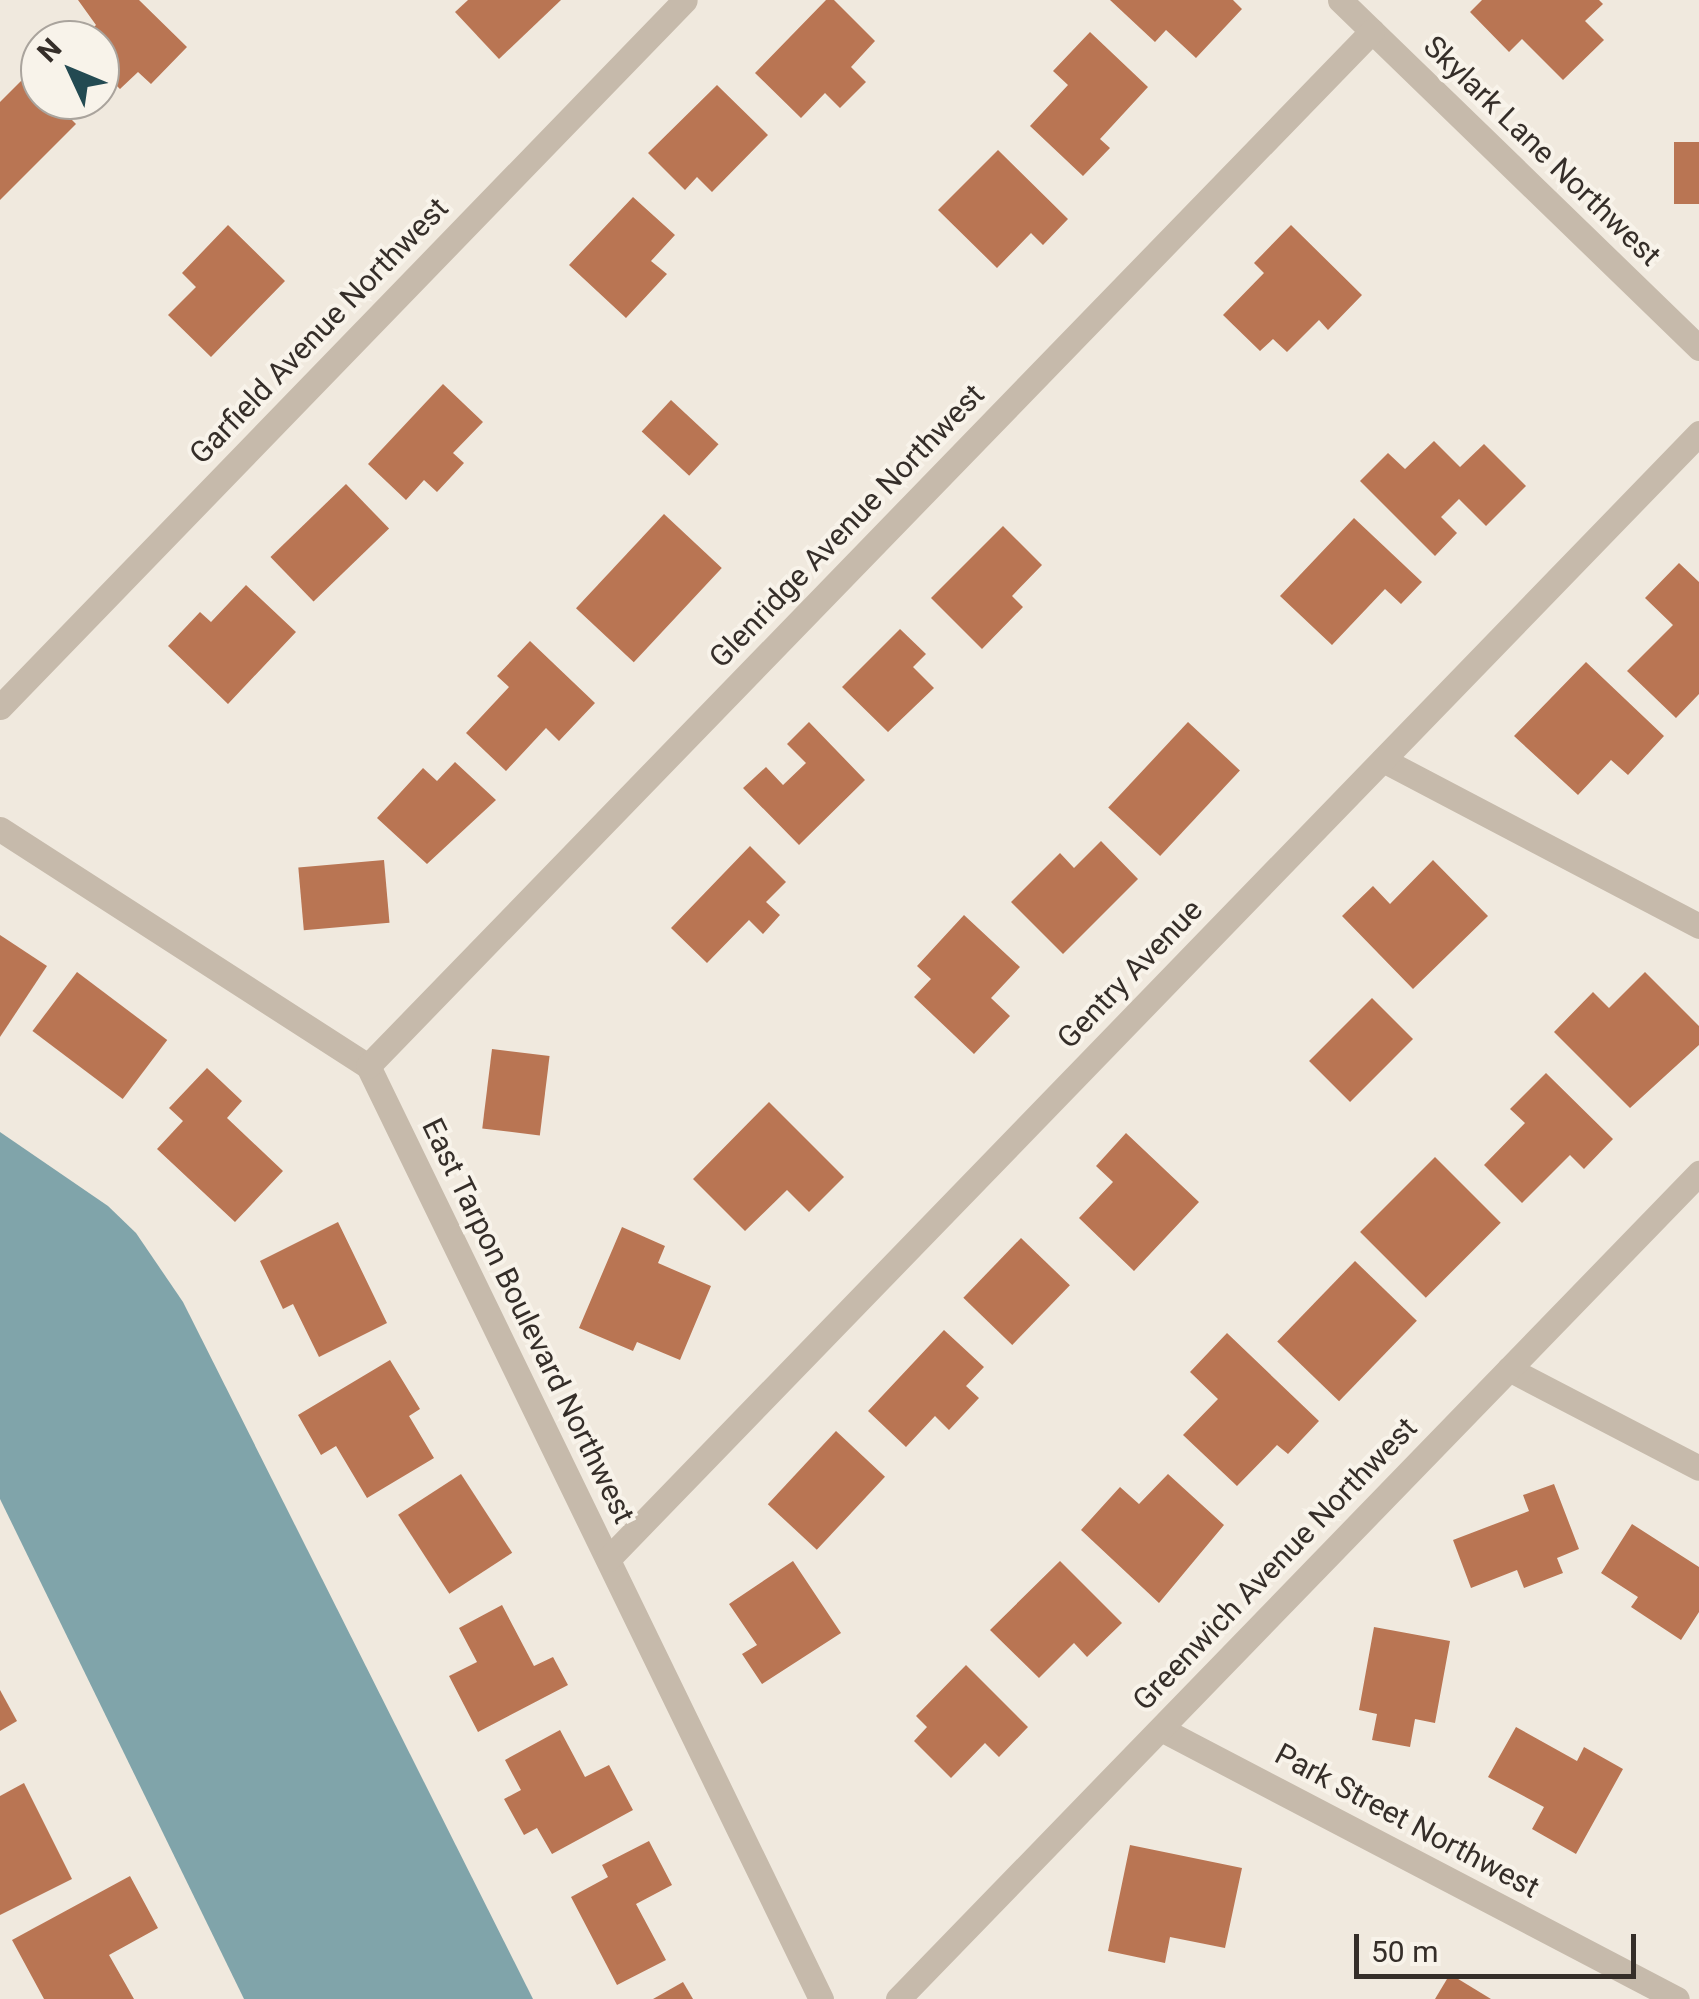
<!DOCTYPE html>
<html>
<head>
<meta charset="utf-8">
<style>
  body { margin:0 }
  #map { position:relative; width:1699px; height:1999px; overflow:hidden; background:#f0e9de; font-family:Roboto,sans-serif }
  div>[style] { position:absolute }
  [style*='--x'] { left:calc(var(--x)*1px); top:calc(var(--y)*1px); width:calc(var(--w)*1px); rotate:calc(var(--a)*1deg) }
  .water>* { inset:0; background:#80a4aa }
  .building>* { inset:0; background:#b97553; transform-origin:0 0 }
  .minor>* { height:25px; margin:-12.5px; padding:0 12.5px; transform-origin:12.5px; border-radius:12.5px; background:#c6baab }
  span { translate:-50% -50%; white-space:nowrap; text-align:center; line-height:1.15; -webkit-text-stroke:8px #f8f3ea; paint-order:stroke }
  .street-label { font-size:30px; color:#352e29 }
  .north { position:absolute; left:20px; top:20px; width:100px; height:100px; box-sizing:border-box; background:#f8f3ea; border:2px solid #aaa49d; border-radius:50%; rotate:314deg; font-size:28px; font-weight:700; line-height:40px; text-align:center; color:#352e29 }
  .north::after { content:''; display:block; margin:auto; width:35px; height:45px; background:#234a52; clip-path:polygon(50% 0,100% 100%,50% 72%,0 100%) }
  .scale { position:absolute; left:1354px; top:1934px; width:282px; height:45px; box-sizing:border-box; border:5px solid #352e29; border-top:0; padding-left:12px; font-size:30px; line-height:35px; white-space:nowrap; color:#352e29; -webkit-text-stroke:8px #f8f3ea; paint-order:stroke }
</style>
</head>
<body>
<div id="map">
  <div class="water">
    <i style="clip-path:polygon(0 1132px,108px 1206px,136px 1233px,183px 1302px,533px 1999px,244px 1999px,0 1499px)"></i>
  </div>
  <div class="building">
    <i style="clip-path:polygon(78px 0,139px 0,187px 47px,151px 84px,138px 72px,120px 89px,108px 77px,100px 85px,100px 40px,81px 40px,96px 25px)"></i>
    <i style="clip-path:polygon(468px 0,561px 0,499px 59px,455px 12px)"></i>
    <i style="clip-path:polygon(826px 0,834px 0,875px 41px,851px 67px,866px 82px,840px 108px,825px 93px,801px 118px,755px 73px)"></i>
    <i style="clip-path:polygon(1110px 0,1233px 0,1242px 9px,1196px 58px,1166px 30px,1155px 42px)"></i>
    <i style="clip-path:polygon(1482px 0,1599px 0,1603px 4px,1585px 21px,1604px 40px,1563px 80px,1522px 39px,1509px 52px,1470px 12px)"></i>
    <i style="clip-path:polygon(1090px 32px,1148px 87px,1100px 139px,1110px 148px,1083px 176px,1030px 126px,1068px 85px,1053px 71px)"></i>
    <i style="clip-path:polygon(27px 75px,40px 88px,40px 100px,52px 100px,76px 124px,0 200px,0 102px)"></i>
    <i style="clip-path:polygon(717px 85px,768px 135px,712px 192px,697px 177px,685px 190px,648px 153px)"></i>
    <i style="left:1699px;top:142px;width:62px;height:25px;rotate:90deg"></i>
    <i style="clip-path:polygon(998px 150px,1068px 219px,1043px 245px,1031px 233px,997px 268px,938px 210px)"></i>
    <i style="clip-path:polygon(633px 197px,675px 235px,651px 261px,667px 274px,626px 318px,569px 265px)"></i>
    <i style="clip-path:polygon(228px 225px,285px 281px,211px 357px,168px 315px,196px 287px,182px 273px)"></i>
    <i style="clip-path:polygon(1291px 225px,1362px 295px,1328px 330px,1319px 320px,1287px 352px,1273px 339px,1260px 351px,1223px 315px,1264px 273px,1254px 263px)"></i>
    <i style="clip-path:polygon(443px 384px,483px 422px,453px 453px,464px 463px,437px 492px,424px 480px,406px 500px,368px 464px)"></i>
    <i style="left:671px;top:400px;width:65px;height:43px;rotate:43deg"></i>
    <i style="clip-path:polygon(1434px 441px,1460px 467px,1484px 444px,1526px 486px,1486px 526px,1459px 499px,1441px 517px,1457px 533px,1435px 556px,1360px 481px,1388px 453px,1405px 469px)"></i>
    <i style="left:346px;top:484px;width:62px;height:105px;rotate:46deg"></i>
    <i style="left:664px;top:514px;width:79px;height:129px;rotate:43deg"></i>
    <i style="clip-path:polygon(1354px 518px,1422px 582px,1401px 604px,1385px 589px,1332px 645px,1280px 596px)"></i>
    <i style="clip-path:polygon(1003px 526px,1042px 565px,1012px 596px,1023px 607px,982px 649px,931px 598px)"></i>
    <i style="clip-path:polygon(1679px 563px,1699px 582px,1699px 694px,1676px 718px,1627px 671px,1673px 625px,1645px 598px)"></i>
    <i style="clip-path:polygon(246px 585px,296px 632px,228px 704px,168px 646px,200px 612px,211px 622px)"></i>
    <i style="clip-path:polygon(900px 629px,926px 654px,913px 667px,934px 688px,888px 732px,842px 687px)"></i>
    <i style="clip-path:polygon(530px 641px,595px 703px,559px 741px,546px 728px,506px 771px,466px 733px,509px 687px,497px 676px)"></i>
    <i style="clip-path:polygon(1586px 662px,1664px 736px,1628px 775px,1611px 760px,1578px 795px,1514px 736px)"></i>
    <i style="clip-path:polygon(809px 722px,865px 780px,799px 845px,743px 788px,766px 767px,783px 785px,806px 763px,787px 744px)"></i>
    <i style="left:1188px;top:722px;width:71px;height:117px;rotate:43deg"></i>
    <i style="clip-path:polygon(455px 762px,496px 800px,427px 864px,377px 818px,423px 768px,437px 781px)"></i>
    <i style="clip-path:polygon(1101px 841px,1138px 879px,1063px 954px,1011px 902px,1060px 853px,1074px 868px)"></i>
    <i style="clip-path:polygon(750px 846px,786px 882px,766px 902px,780px 915px,763px 934px,749px 920px,707px 963px,671px 928px)"></i>
    <i style="left:384px;top:860px;width:63px;height:86px;rotate:85deg"></i>
    <i style="clip-path:polygon(1433px 860px,1488px 916px,1413px 989px,1342px 916px,1373px 886px,1390px 904px)"></i>
    <i style="clip-path:polygon(964px 915px,1020px 967px,991px 998px,1010px 1016px,974px 1054px,914px 997px,931px 979px,917px 966px)"></i>
    <i style="clip-path:polygon(0 935px,47px 966px,0 1037px)"></i>
    <i style="left:77px;top:972px;width:113px;height:74px;rotate:37deg"></i>
    <i style="clip-path:polygon(1645px 972px,1699px 1026px,1699px 1045px,1630px 1108px,1554px 1032px,1593px 992px,1609px 1008px)"></i>
    <i style="left:1372px;top:998px;width:58px;height:89px;rotate:45deg"></i>
    <i style="left:492px;top:1049px;width:58px;height:80px;rotate:7deg"></i>
    <i style="clip-path:polygon(207px 1068px,242px 1101px,227px 1118px,283px 1171px,235px 1222px,157px 1149px,183px 1121px,169px 1108px)"></i>
    <i style="clip-path:polygon(1546px 1073px,1613px 1139px,1584px 1169px,1570px 1155px,1522px 1203px,1484px 1165px,1525px 1123px,1510px 1109px)"></i>
    <i style="clip-path:polygon(769px 1102px,844px 1177px,809px 1212px,787px 1190px,745px 1231px,693px 1179px)"></i>
    <i style="clip-path:polygon(1126px 1133px,1199px 1202px,1134px 1271px,1079px 1218px,1113px 1182px,1096px 1166px)"></i>
    <i style="left:1435px;top:1157px;width:93px;height:106px;rotate:45deg"></i>
    <i style="clip-path:polygon(338px 1222px,387px 1323px,319px 1357px,293px 1304px,283px 1309px,260px 1261px)"></i>
    <i style="clip-path:polygon(622px 1227px,665px 1246px,658px 1263px,711px 1286px,680px 1360px,637px 1342px,633px 1351px,579px 1328px)"></i>
    <i style="left:1021px;top:1238px;width:68px;height:83px;rotate:44deg"></i>
    <i style="left:1355px;top:1261px;width:86px;height:112px;rotate:44deg"></i>
    <i style="clip-path:polygon(944px 1330px,984px 1367px,966px 1386px,979px 1398px,949px 1430px,935px 1416px,906px 1447px,868px 1411px)"></i>
    <i style="clip-path:polygon(1227px 1333px,1319px 1421px,1288px 1454px,1277px 1445px,1237px 1486px,1183px 1435px,1218px 1399px,1190px 1372px)"></i>
    <i style="clip-path:polygon(390px 1360px,420px 1409px,409px 1416px,434px 1458px,367px 1498px,336px 1446px,321px 1455px,298px 1415px)"></i>
    <i style="left:836px;top:1431px;width:67px;height:100px;rotate:43deg"></i>
    <i style="left:461px;top:1474px;width:94px;height:75px;rotate:57deg"></i>
    <i style="clip-path:polygon(1168px 1474px,1224px 1525px,1159px 1603px,1081px 1530px,1120px 1487px,1139px 1504px)"></i>
    <i style="clip-path:polygon(1554px 1484px,1579px 1549px,1557px 1558px,1563px 1573px,1524px 1588px,1517px 1570px,1471px 1588px,1453px 1540px,1529px 1511px,1523px 1495px)"></i>
    <i style="clip-path:polygon(1632px 1524px,1699px 1567px,1699px 1612px,1681px 1640px,1631px 1607px,1638px 1597px,1601px 1573px)"></i>
    <i style="clip-path:polygon(793px 1561px,841px 1633px,762px 1684px,742px 1654px,757px 1645px,729px 1604px)"></i>
    <i style="clip-path:polygon(1060px 1561px,1122px 1623px,1087px 1657px,1074px 1643px,1039px 1678px,990px 1630px)"></i>
    <i style="clip-path:polygon(502px 1605px,534px 1666px,553px 1657px,568px 1685px,478px 1732px,449px 1676px,477px 1662px,459px 1628px)"></i>
    <i style="clip-path:polygon(1374px 1627px,1450px 1641px,1435px 1723px,1415px 1719px,1410px 1747px,1372px 1740px,1377px 1714px,1359px 1710px)"></i>
    <i style="clip-path:polygon(966px 1665px,1028px 1727px,999px 1757px,985px 1743px,951px 1778px,914px 1741px,927px 1727px,916px 1716px)"></i>
    <i style="clip-path:polygon(0 1690px,17px 1721px,0 1731px)"></i>
    <i style="clip-path:polygon(1516px 1727px,1577px 1761px,1584px 1747px,1623px 1769px,1576px 1854px,1532px 1829px,1544px 1807px,1488px 1777px)"></i>
    <i style="clip-path:polygon(560px 1730px,585px 1777px,609px 1765px,633px 1810px,552px 1854px,537px 1828px,524px 1835px,504px 1799px,521px 1790px,505px 1760px)"></i>
    <i style="clip-path:polygon(24px 1783px,72px 1879px,0 1915px,0 1796px)"></i>
    <i style="clip-path:polygon(649px 1841px,672px 1885px,636px 1904px,666px 1960px,617px 1985px,571px 1897px,608px 1877px,602px 1865px)"></i>
    <i style="clip-path:polygon(1130px 1845px,1242px 1868px,1225px 1948px,1170px 1937px,1165px 1963px,1108px 1951px)"></i>
    <i style="clip-path:polygon(130px 1876px,158px 1928px,109px 1955px,134px 1999px,44px 1999px,12px 1940px)"></i>
    <i style="clip-path:polygon(1450px 1974px,1491px 1999px,1435px 1999px)"></i>
    <i style="clip-path:polygon(683px 1982px,693px 1999px,653px 1999px)"></i>
  </div>
  <div class="minor">
    <i style="--x:1340;--y:0;--w:500;--a:44.1"></i>
    <i style="--x:0;--y:707;--w:984;--a:-45.91"></i>
    <i style="--x:1383;--y:760;--w:357;--a:27.7"></i>
    <i style="--x:0;--y:829;--w:438;--a:32.8"></i>
    <i style="--x:368;--y:1066;--w:1037;--a:64.1"></i>
    <i style="--x:368;--y:1066;--w:1442;--a:-45.87"></i>
    <i style="--x:1509;--y:1369;--w:214;--a:27.5"></i>
    <i style="--x:608;--y:1559;--w:1568;--a:-45.9"></i>
    <i style="--x:1161;--y:1729;--w:582;--a:27.62"></i>
    <i style="--x:898;--y:1999;--w:1151;--a:-45.88"></i>
  </div>
  <div class="street-label">
    <span style="left:1542px;top:151px;rotate:44deg">Skylark Lane Northwest</span>
    <span style="left:319px;top:331px;rotate:-46deg">Garfield Avenue Northwest</span>
    <span style="left:847px;top:526px;rotate:-46deg">Glenridge Avenue Northwest</span>
    <span style="left:1130px;top:974px;rotate:-46deg">Gentry Avenue</span>
    <span style="left:528px;top:1321px;rotate:64deg">East Tarpon Boulevard Northwest</span>
    <span style="left:1275px;top:1564px;rotate:-46deg">Greenwich Avenue Northwest</span>
    <span style="left:1407px;top:1821px;rotate:28deg">Park Street Northwest</span>
  </div>
  <div class="north">N</div>
  <div class="scale">50 m</div>
</div>
</body>
</html>
